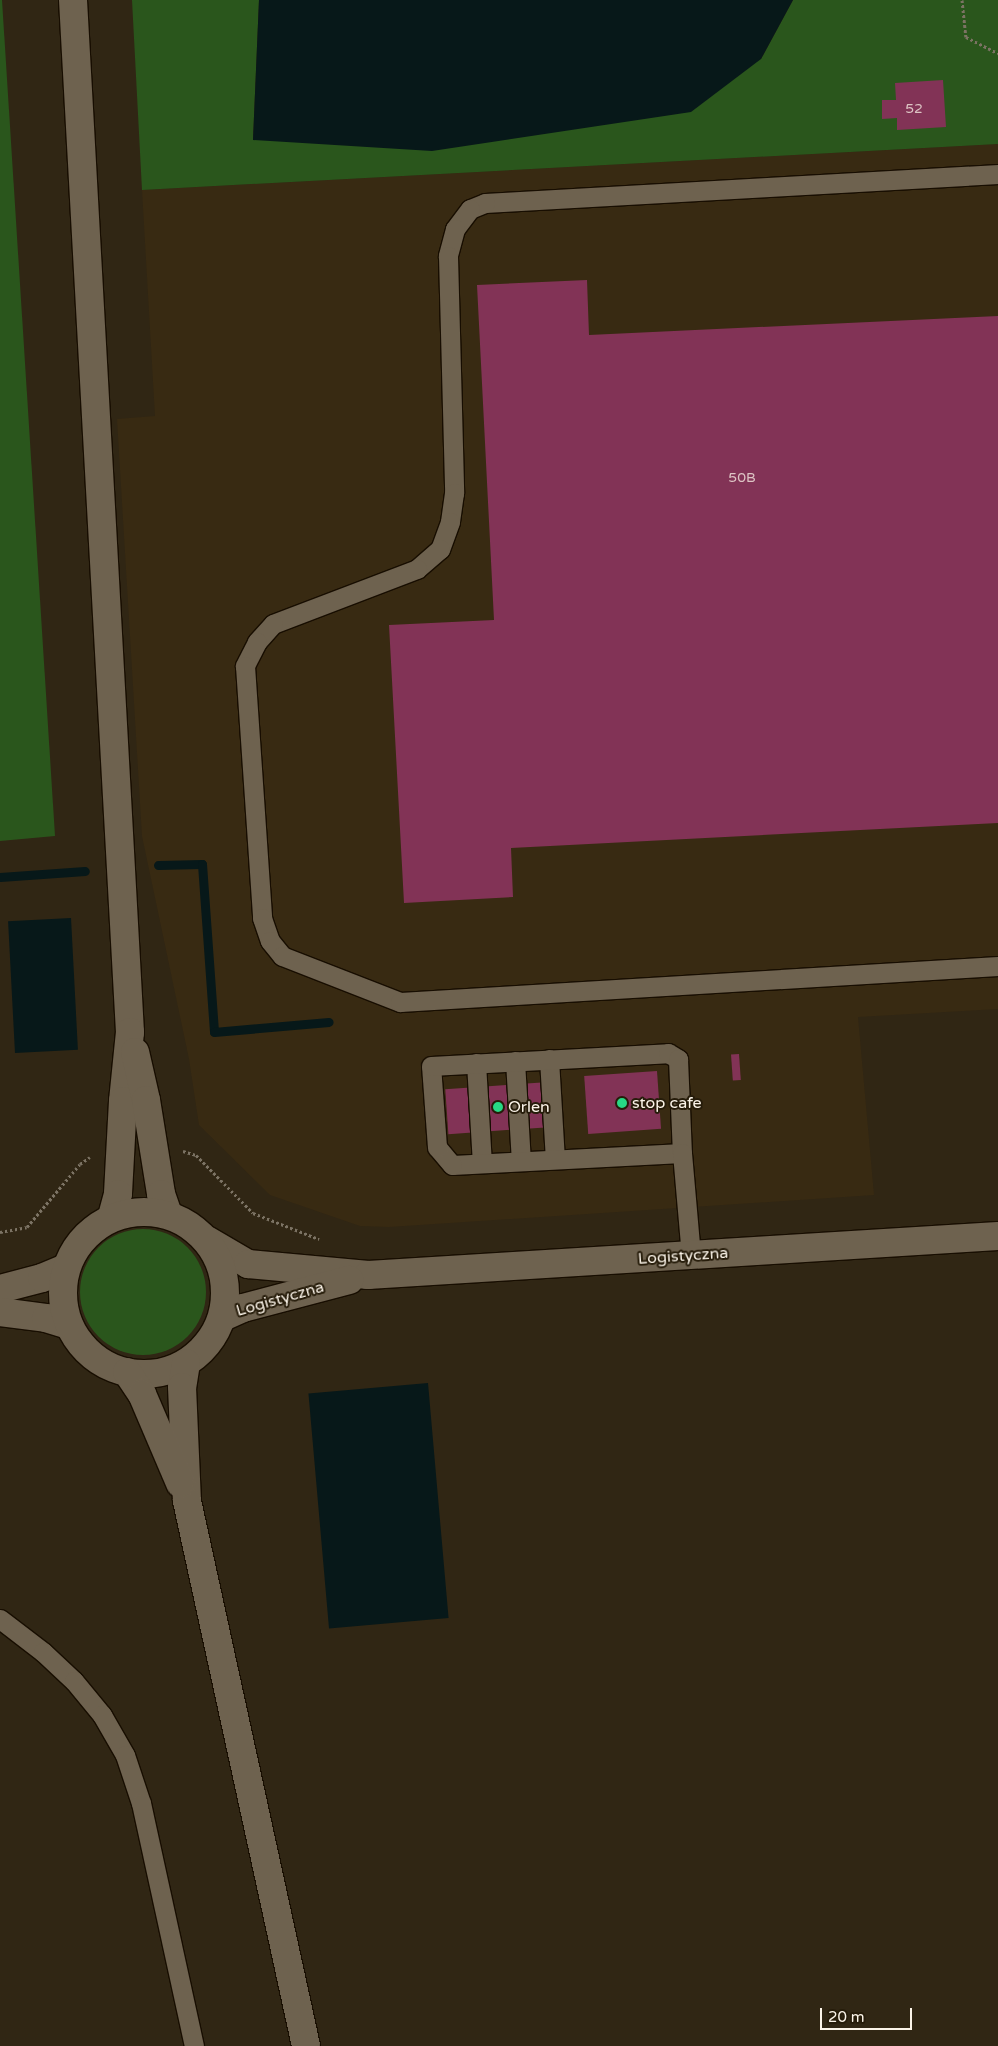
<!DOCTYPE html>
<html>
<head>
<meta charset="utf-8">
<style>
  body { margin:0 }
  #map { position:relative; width:998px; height:2046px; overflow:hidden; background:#302614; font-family:"Varela Round",sans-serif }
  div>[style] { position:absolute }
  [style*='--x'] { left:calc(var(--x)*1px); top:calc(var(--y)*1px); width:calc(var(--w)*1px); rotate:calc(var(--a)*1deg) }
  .built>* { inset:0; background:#382a12 }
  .green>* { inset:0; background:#2a561c }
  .round { border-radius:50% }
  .water>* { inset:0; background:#071819; transform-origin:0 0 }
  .stream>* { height:9px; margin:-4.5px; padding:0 4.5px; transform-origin:4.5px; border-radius:4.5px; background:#071819 }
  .building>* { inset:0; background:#823356; transform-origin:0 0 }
  .path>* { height:3px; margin-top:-1.5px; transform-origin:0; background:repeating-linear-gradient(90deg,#7c7364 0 2.5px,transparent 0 5px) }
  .roads { filter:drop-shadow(1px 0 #180e01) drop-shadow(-1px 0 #180e01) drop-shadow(0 1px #180e01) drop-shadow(0 -1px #180e01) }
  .service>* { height:19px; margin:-9.5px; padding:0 9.5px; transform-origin:9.5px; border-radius:9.5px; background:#6e624f }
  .minor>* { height:28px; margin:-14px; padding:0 14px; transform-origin:14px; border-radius:14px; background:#6e624f }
  .tertiary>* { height:28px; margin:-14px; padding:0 14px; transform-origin:14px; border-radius:14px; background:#6e624f }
  .secondary>* { height:28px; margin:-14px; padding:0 14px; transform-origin:14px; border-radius:14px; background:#6e624f }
  .secondary>.ring { margin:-14px; padding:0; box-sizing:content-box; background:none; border:28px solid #6e624f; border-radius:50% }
  .dots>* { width:14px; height:14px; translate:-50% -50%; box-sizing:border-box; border:2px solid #261c0a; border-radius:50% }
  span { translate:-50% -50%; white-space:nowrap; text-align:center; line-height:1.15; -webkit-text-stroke:4px #261c0a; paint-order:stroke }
  .number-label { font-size:14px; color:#ddc4c4 }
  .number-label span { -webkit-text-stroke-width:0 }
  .poi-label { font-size:16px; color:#fbf4e9 }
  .left { translate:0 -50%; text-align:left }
  .street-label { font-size:16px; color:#fbf4e9 }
  .scale { position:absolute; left:820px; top:2008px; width:92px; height:22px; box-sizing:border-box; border:2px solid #fbf4e9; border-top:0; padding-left:6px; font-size:15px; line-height:18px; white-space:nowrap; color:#fbf4e9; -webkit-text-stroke:4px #261c0a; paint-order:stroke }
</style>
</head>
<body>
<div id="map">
  <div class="built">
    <i style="clip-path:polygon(998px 144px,998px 1009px,858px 1017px,874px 1195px,389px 1227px,360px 1226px,270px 1195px,199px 1125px,189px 1059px,142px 836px,117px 419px,155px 416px,142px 190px)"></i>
  </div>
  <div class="green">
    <i style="clip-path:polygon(0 0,2px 0,55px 836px,0 841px)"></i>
    <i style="clip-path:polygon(132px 0,259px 0,253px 140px,761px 59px,793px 0,998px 0,998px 144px,142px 190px)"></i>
    <i class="round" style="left:80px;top:1229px;width:126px;height:126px"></i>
  </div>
  <div class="water">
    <i style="clip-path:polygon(259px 0,793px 0,761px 59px,691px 112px,432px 151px,253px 140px)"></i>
    <i style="left:71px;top:918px;width:132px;height:63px;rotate:87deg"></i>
    <i style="left:428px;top:1383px;width:236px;height:120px;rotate:85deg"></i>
  </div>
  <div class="stream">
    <i style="--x:158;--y:865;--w:44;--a:-1.3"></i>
    <i style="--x:202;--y:864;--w:168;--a:85.9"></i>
    <i style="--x:214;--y:1032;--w:115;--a:-5"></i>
    <i style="--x:0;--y:877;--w:85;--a:-4"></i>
  </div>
  <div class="building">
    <i style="clip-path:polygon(943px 80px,946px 127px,897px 130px,897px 118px,882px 119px,882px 100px,896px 100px,895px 83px)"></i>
    <i style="clip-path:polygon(587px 280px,589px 335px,998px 316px,998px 823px,511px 848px,513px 897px,404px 903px,389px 625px,494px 620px,477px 285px)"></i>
    <i style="left:739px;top:1054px;width:26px;height:8px;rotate:86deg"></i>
    <i style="left:657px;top:1071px;width:58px;height:73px;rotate:86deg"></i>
    <i style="left:549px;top:1082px;width:45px;height:104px;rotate:86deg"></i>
  </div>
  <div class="path">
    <i style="--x:962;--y:0;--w:37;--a:84"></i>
    <i style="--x:966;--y:37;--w:36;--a:27"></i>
    <i style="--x:183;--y:1151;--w:14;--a:17"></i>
    <i style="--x:196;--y:1155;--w:81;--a:45.5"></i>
    <i style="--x:253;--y:1213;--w:71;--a:21.5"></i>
    <i style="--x:0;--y:1232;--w:27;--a:-10"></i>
    <i style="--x:27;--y:1227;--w:82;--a:-49.9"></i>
    <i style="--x:80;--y:1164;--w:12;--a:-35"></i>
  </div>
  <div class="roads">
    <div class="service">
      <i style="--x:998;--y:174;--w:514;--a:176.76"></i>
      <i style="--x:485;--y:203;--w:16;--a:158"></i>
      <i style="--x:470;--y:209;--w:25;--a:127"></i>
      <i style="--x:455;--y:229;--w:28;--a:105"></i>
      <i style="--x:448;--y:256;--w:237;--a:88.5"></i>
      <i style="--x:454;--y:493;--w:29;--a:98"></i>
      <i style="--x:450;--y:522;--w:29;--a:110"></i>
      <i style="--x:440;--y:549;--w:30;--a:139"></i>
      <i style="--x:417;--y:569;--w:154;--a:159.1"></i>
      <i style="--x:273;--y:624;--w:24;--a:132"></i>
      <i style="--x:257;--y:642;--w:27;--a:117"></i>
      <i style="--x:245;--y:666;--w:253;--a:86.1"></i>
      <i style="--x:262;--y:918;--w:24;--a:71"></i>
      <i style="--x:270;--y:941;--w:19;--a:51"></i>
      <i style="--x:282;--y:956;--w:127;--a:21.3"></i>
      <i style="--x:400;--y:1002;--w:599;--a:-3.45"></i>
      <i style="--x:549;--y:1059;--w:100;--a:86.6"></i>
      <i style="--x:515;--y:1061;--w:100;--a:86.6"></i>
      <i style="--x:476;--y:1063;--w:100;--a:86.6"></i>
      <i style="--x:682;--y:1153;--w:230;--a:177"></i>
      <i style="--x:452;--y:1165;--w:23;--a:-130"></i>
      <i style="--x:437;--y:1147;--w:81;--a:-94.2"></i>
      <i style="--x:431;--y:1066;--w:237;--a:-3.1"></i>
      <i style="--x:668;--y:1053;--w:12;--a:31"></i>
      <i style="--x:678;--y:1059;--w:94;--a:87.6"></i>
      <i style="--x:682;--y:1153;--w:102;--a:85"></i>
      <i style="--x:0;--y:1619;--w:54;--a:37.5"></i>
      <i style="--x:43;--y:1652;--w:42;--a:43.1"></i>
      <i style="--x:74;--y:1681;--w:44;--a:50.5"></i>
      <i style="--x:102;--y:1715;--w:46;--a:60.1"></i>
      <i style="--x:125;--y:1755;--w:51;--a:71.6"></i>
      <i style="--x:141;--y:1803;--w:249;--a:77.7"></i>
    </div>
    <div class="minor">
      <i style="--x:0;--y:1289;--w:43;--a:-14.7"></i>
      <i style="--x:42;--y:1278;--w:26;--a:-23"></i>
      <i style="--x:0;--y:1312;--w:46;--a:7.4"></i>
      <i style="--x:46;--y:1318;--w:24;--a:17"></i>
    </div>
    <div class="tertiary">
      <i style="--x:207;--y:1240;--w:48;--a:30.3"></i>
      <i style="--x:248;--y:1264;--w:121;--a:5.2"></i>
      <i style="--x:368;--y:1275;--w:631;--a:-3.54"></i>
      <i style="--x:223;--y:1317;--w:22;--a:-24"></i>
      <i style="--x:243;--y:1308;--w:110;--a:-14.8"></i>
    </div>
    <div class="secondary">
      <i style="--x:73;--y:0;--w:1034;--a:86.84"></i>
      <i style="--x:130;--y:1032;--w:69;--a:95.8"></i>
      <i style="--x:123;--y:1101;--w:93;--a:93.1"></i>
      <i style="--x:118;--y:1194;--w:24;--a:105"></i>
      <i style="--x:135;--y:1052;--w:49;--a:77.1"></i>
      <i style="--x:146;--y:1100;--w:95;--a:80.9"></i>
      <i style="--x:161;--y:1194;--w:21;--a:71"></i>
      <i class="ring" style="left:63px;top:1212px;width:134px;height:134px"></i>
      <i style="--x:186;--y:1363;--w:24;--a:99"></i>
      <i style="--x:182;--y:1387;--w:114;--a:87.5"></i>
      <i style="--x:187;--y:1501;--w:558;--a:77.68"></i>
      <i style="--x:127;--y:1372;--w:27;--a:56"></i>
      <i style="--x:142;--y:1394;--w:97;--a:66.9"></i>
    </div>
  </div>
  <div class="dots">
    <i style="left:622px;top:1103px;background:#27d885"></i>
    <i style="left:498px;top:1107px;background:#27d885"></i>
  </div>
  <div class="number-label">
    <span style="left:914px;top:109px">52</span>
    <span style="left:742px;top:478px">50B</span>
  </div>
  <div class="poi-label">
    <span class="left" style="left:632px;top:1103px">stop cafe</span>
    <span class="left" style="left:508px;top:1107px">Orlen</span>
  </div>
  <div class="street-label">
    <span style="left:683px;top:1256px;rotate:-4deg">Logistyczna</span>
    <span style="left:280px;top:1299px;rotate:-16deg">Logistyczna</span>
  </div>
  <div class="scale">20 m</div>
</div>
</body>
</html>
